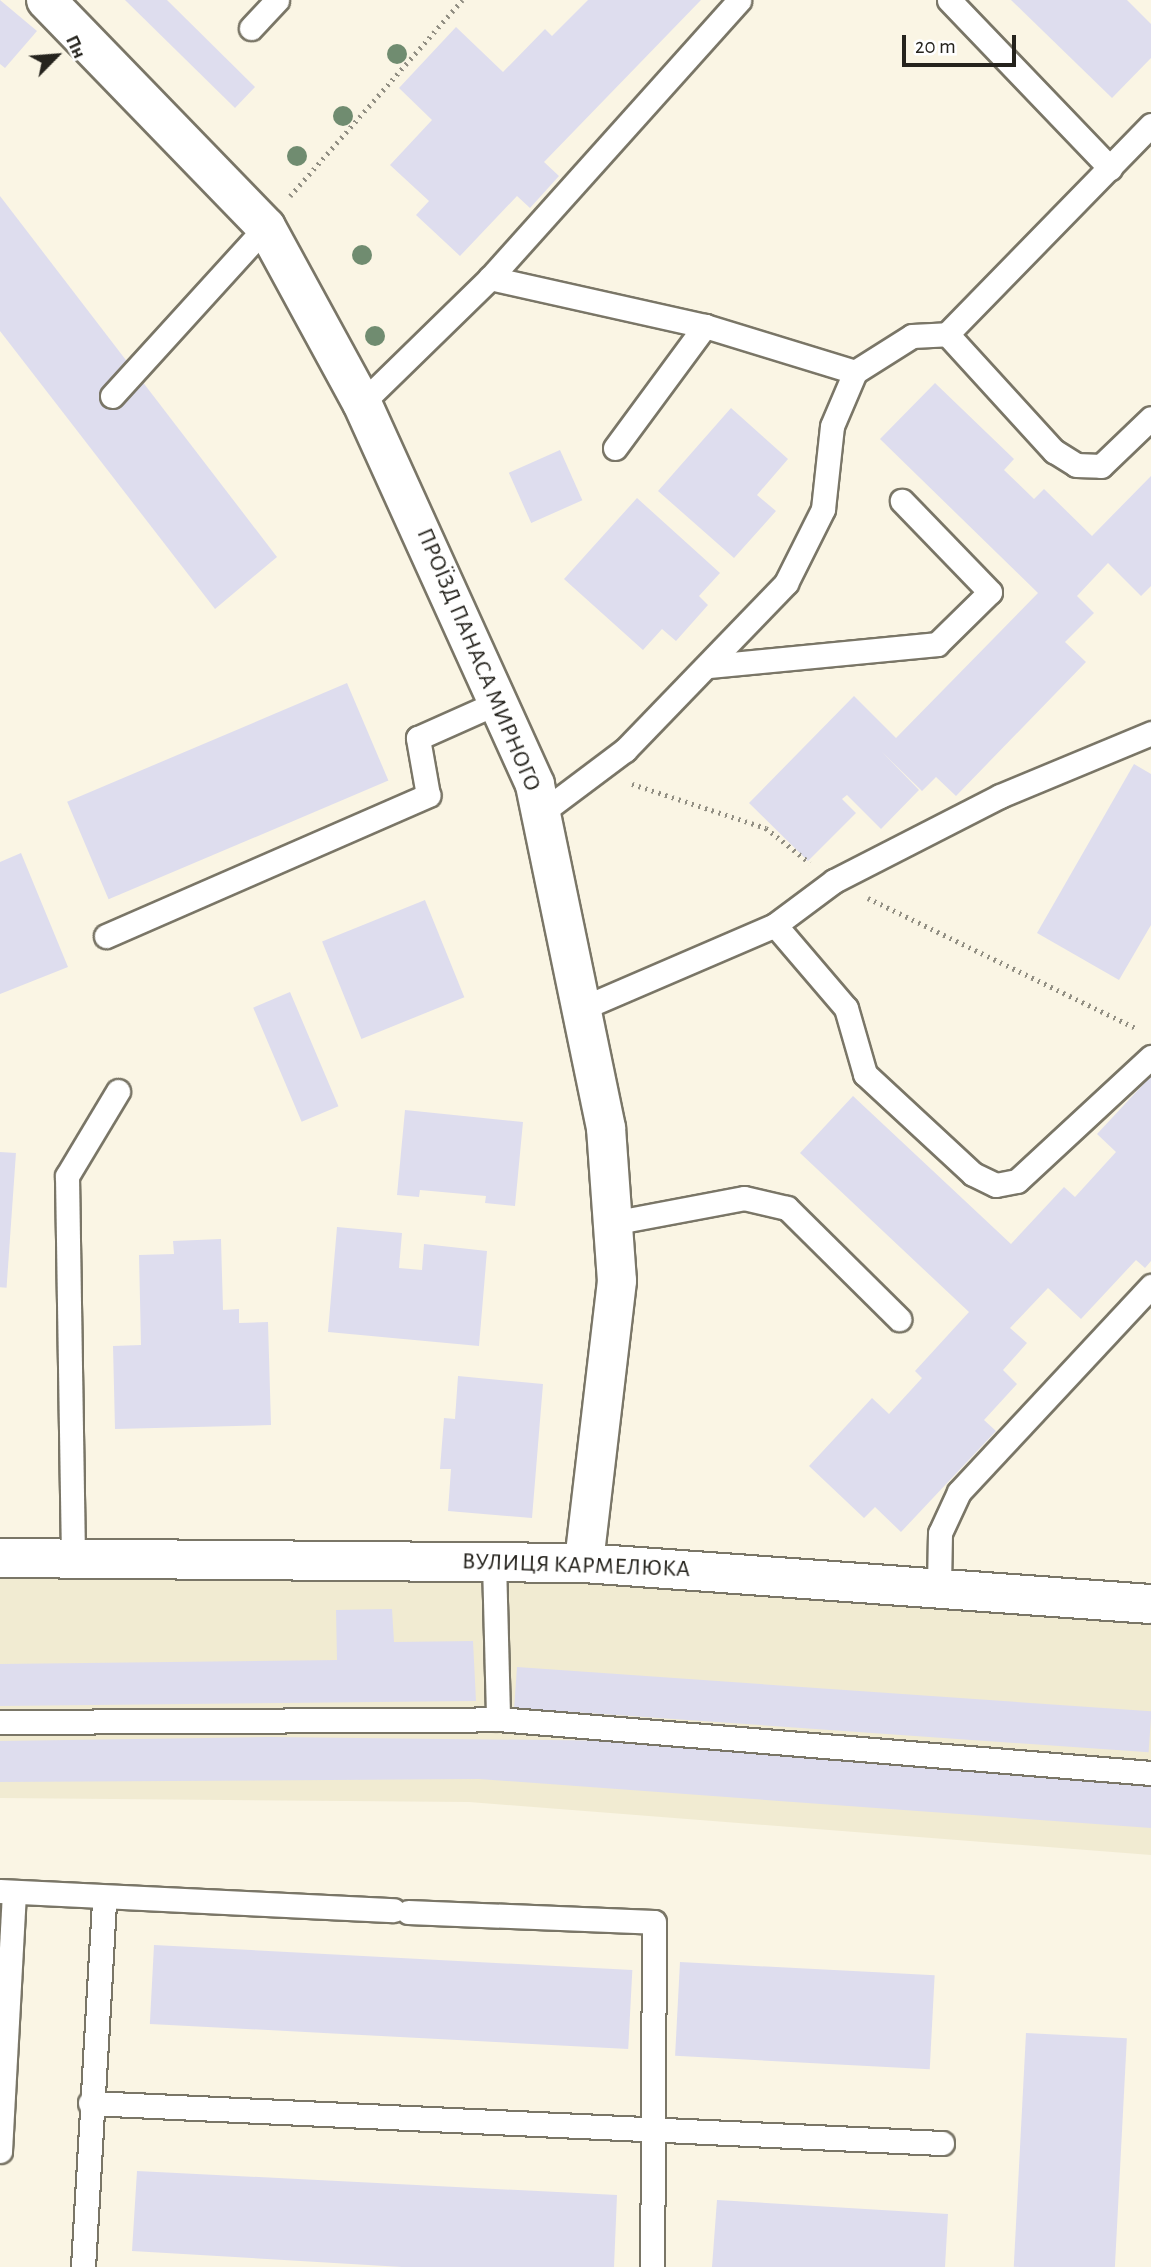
<!DOCTYPE html>
<html>
<head>
<meta charset="utf-8">
<style>
  body { margin:0 }
  #map { position:relative; width:1151px; height:2267px; overflow:hidden; background:#faf5e4; font-family:"Alegreya Sans",sans-serif }
  div>[style] { position:absolute }
  [style*='--x'] { left:calc(var(--x)*1px); top:calc(var(--y)*1px); width:calc(var(--w)*1px); rotate:calc(var(--a)*1deg) }
  .built>* { inset:0; background:#f1ebd2 }
  .building>* { inset:0; background:#deddee; transform-origin:0 0 }
  .path>* { height:4.5px; margin-top:-2.25px; transform-origin:0; background:repeating-linear-gradient(90deg,#928f83 0 2px,transparent 0 7px) }
  .roads { filter:drop-shadow(2px 0 #7a7667) drop-shadow(-2px 0 #7a7667) drop-shadow(0 2px #7a7667) drop-shadow(0 -2px #7a7667) }
  .service>* { height:23px; margin:-11.5px; padding:0 11.5px; transform-origin:11.5px; border-radius:11.5px; background:#fff }
  .minor>* { height:38px; margin:-19px; padding:0 19px; transform-origin:19px; border-radius:19px; background:#fff }
  .trees>* { width:20px; height:20px; margin:-10px; border-radius:50%; background:#708c70 }
  span { translate:-50% -50%; white-space:nowrap; text-align:center; line-height:1.15; -webkit-text-stroke:5px #fff; paint-order:stroke }
  .street-label { font-size:24px; color:#25231d }
  .north { position:absolute; left:21px; top:21px; width:70px; height:70px; -webkit-text-stroke:5px #fff; paint-order:stroke; rotate:65deg; font-size:19px; font-weight:700; line-height:28px; text-align:center; color:#25231d }
  .north::after { content:''; display:block; margin:auto; width:24px; height:32px; background:#25231d; clip-path:polygon(50% 0,100% 100%,50% 72%,0 100%) }
  .scale { position:absolute; left:902px; top:35px; width:114px; height:32px; box-sizing:border-box; border:4px solid #25231d; border-top:0; padding-left:9px; font-size:21px; line-height:24px; white-space:nowrap; color:#25231d; -webkit-text-stroke:5px #fff; paint-order:stroke }
</style>
</head>
<body>
<div id="map">
  <div class="built">
    <i style="clip-path:polygon(0 1575px,584px 1580px,1151px 1624px,1151px 1855px,469px 1802px,0 1798px)"></i>
  </div>
  <div class="building">
    <i style="clip-path:polygon(0 0,37px 31px,5px 68px,0 64px)"></i>
    <i style="clip-path:polygon(125px 0,167px 0,255px 87px,235px 108px)"></i>
    <i style="clip-path:polygon(588px 0,701px 0,544px 162px,559px 176px,530px 208px,517px 196px,460px 256px,416px 215px,429px 201px,390px 165px,432px 120px,399px 88px,456px 27px,503px 72px,545px 29px,552px 36px)"></i>
    <i style="clip-path:polygon(1011px 0,1127px 0,1151px 24px,1151px 58px,1112px 98px)"></i>
    <i style="clip-path:polygon(0 196px,277px 557px,215px 609px,0 331px)"></i>
    <i style="clip-path:polygon(935px 383px,1014px 459px,1004px 470px,1034px 499px,1044px 489px,1092px 536px,1151px 476px,1151px 586px,1141px 596px,1108px 563px,1077px 596px,1094px 613px,1065px 642px,1086px 662px,956px 796px,936px 777px,922px 791px,882px 752px,919px 790px,881px 829px,847px 795px,842px 799px,856px 813px,808px 861px,749px 803px,854px 696px,896px 738px,1038px 593px,880px 439px)"></i>
    <i style="clip-path:polygon(731px 408px,788px 459px,757px 495px,776px 511px,734px 558px,658px 491px)"></i>
    <i style="left:560px;top:450px;width:55px;height:56px;rotate:66deg"></i>
    <i style="clip-path:polygon(637px 498px,720px 573px,699px 596px,708px 605px,676px 641px,662px 629px,643px 650px,564px 579px)"></i>
    <i style="left:347px;top:683px;width:106px;height:304px;rotate:67deg"></i>
    <i style="clip-path:polygon(1134px 764px,1151px 774px,1151px 925px,1119px 980px,1037px 933px)"></i>
    <i style="clip-path:polygon(21px 853px,68px 967px,0 994px,0 862px)"></i>
    <i style="left:425px;top:900px;width:105px;height:111px;rotate:68deg"></i>
    <i style="left:290px;top:992px;width:124px;height:40px;rotate:67deg"></i>
    <i style="clip-path:polygon(1151px 1076px,1151px 1261px,1145px 1268px,1136px 1260px,1081px 1319px,1048px 1288px,1010px 1328px,1027px 1343px,1003px 1370px,1017px 1384px,984px 1420px,996px 1431px,901px 1532px,875px 1507px,864px 1518px,809px 1466px,872px 1398px,889px 1414px,922px 1378px,915px 1371px,969px 1312px,800px 1153px,853px 1096px,1011px 1244px,1064px 1187px,1075px 1197px,1116px 1152px,1097px 1134px)"></i>
    <i style="clip-path:polygon(405px 1110px,523px 1122px,515px 1206px,485px 1203px,486px 1196px,420px 1190px,419px 1197px,397px 1195px)"></i>
    <i style="left:0;top:1152px;width:16px;height:135px;rotate:4deg"></i>
    <i style="clip-path:polygon(337px 1227px,402px 1233px,399px 1268px,422px 1270px,424px 1244px,487px 1251px,479px 1346px,328px 1332px)"></i>
    <i style="clip-path:polygon(221px 1239px,223px 1310px,239px 1309px,239px 1323px,268px 1322px,271px 1425px,115px 1429px,113px 1346px,141px 1345px,139px 1255px,174px 1254px,173px 1241px)"></i>
    <i style="clip-path:polygon(458px 1376px,543px 1384px,532px 1518px,448px 1511px,451px 1469px,440px 1469px,444px 1418px,455px 1419px)"></i>
    <i style="clip-path:polygon(392px 1609px,394px 1642px,473px 1641px,476px 1701px,0 1706px,0 1664px,337px 1660px,336px 1610px)"></i>
    <i style="left:517px;top:1667px;width:636px;height:41px;rotate:4deg"></i>
    <i style="clip-path:polygon(270px 1737px,634px 1741px,1151px 1783px,1151px 1828px,479px 1779px,0 1782px,0 1741px)"></i>
    <i style="left:154px;top:1945px;width:479px;height:79px;rotate:3deg"></i>
    <i style="left:680px;top:1962px;width:255px;height:94px;rotate:3deg"></i>
    <i style="left:1026px;top:2033px;width:101px;height:234px;rotate:3deg"></i>
    <i style="clip-path:polygon(137px 2171px,617px 2195px,614px 2267px,402px 2267px,132px 2251px)"></i>
    <i style="clip-path:polygon(717px 2200px,948px 2214px,945px 2267px,712px 2267px)"></i>
  </div>
  <div class="path">
    <i style="--x:290;--y:196;--w:261;--a:-48.7"></i>
    <i style="--x:632;--y:784;--w:141;--a:18.2"></i>
    <i style="--x:766;--y:828;--w:56;--a:38.5"></i>
    <i style="--x:868;--y:898;--w:300;--a:25.9"></i>
  </div>
  <div class="roads">
    <div class="service">
      <i style="--x:949;--y:0;--w:233;--a:46.2"></i>
      <i style="--x:251;--y:28;--w:38;--a:-47"></i>
      <i style="--x:490;--y:278;--w:220;--a:12.6"></i>
      <i style="--x:705;--y:326;--w:157;--a:17"></i>
      <i style="--x:947;--y:334;--w:292;--a:-45.7"></i>
      <i style="--x:947;--y:334;--w:159;--a:47.6"></i>
      <i style="--x:1054;--y:451;--w:26;--a:32"></i>
      <i style="--x:1076;--y:465;--w:25;--a:2"></i>
      <i style="--x:1101;--y:466;--w:69;--a:-43.8"></i>
      <i style="--x:112;--y:396;--w:229;--a:-47.7"></i>
      <i style="--x:362;--y:403;--w:179;--a:-44.3"></i>
      <i style="--x:490;--y:278;--w:373;--a:-48.1"></i>
      <i style="--x:615;--y:448;--w:152;--a:-53.6"></i>
      <i style="--x:710;--y:666;--w:228;--a:-5.5"></i>
      <i style="--x:937;--y:644;--w:74;--a:-44.5"></i>
      <i style="--x:990;--y:592;--w:127;--a:-134"></i>
      <i style="--x:541;--y:813;--w:105;--a:-36.9"></i>
      <i style="--x:625;--y:750;--w:232;--a:-46"></i>
      <i style="--x:786;--y:583;--w:83;--a:-63.4"></i>
      <i style="--x:823;--y:509;--w:83;--a:-83.8"></i>
      <i style="--x:832;--y:426;--w:59;--a:-66.9"></i>
      <i style="--x:855;--y:372;--w:67;--a:-32.3"></i>
      <i style="--x:912;--y:336;--w:35;--a:-3"></i>
      <i style="--x:775;--y:925;--w:109;--a:49.5"></i>
      <i style="--x:846;--y:1008;--w:69;--a:73.9"></i>
      <i style="--x:865;--y:1074;--w:147;--a:42.8"></i>
      <i style="--x:973;--y:1174;--w:25;--a:26"></i>
      <i style="--x:996;--y:1185;--w:21;--a:-11"></i>
      <i style="--x:1017;--y:1181;--w:183;--a:-42.8"></i>
      <i style="--x:106;--y:936;--w:352;--a:-23.6"></i>
      <i style="--x:428;--y:795;--w:58;--a:-100"></i>
      <i style="--x:418;--y:738;--w:89;--a:-24"></i>
      <i style="--x:585;--y:1007;--w:207;--a:-23.3"></i>
      <i style="--x:775;--y:925;--w:74;--a:-36.7"></i>
      <i style="--x:834;--y:881;--w:186;--a:-27.1"></i>
      <i style="--x:1000;--y:796;--w:164;--a:-22.6"></i>
      <i style="--x:612;--y:1223;--w:134;--a:-10.7"></i>
      <i style="--x:744;--y:1198;--w:44;--a:13.1"></i>
      <i style="--x:787;--y:1208;--w:158;--a:44.7"></i>
      <i style="--x:73;--y:1558;--w:382;--a:-90.9"></i>
      <i style="--x:67;--y:1176;--w:99;--a:-59"></i>
      <i style="--x:494;--y:1562;--w:157;--a:88.5"></i>
      <i style="--x:939;--y:1585;--w:52;--a:-88.9"></i>
      <i style="--x:940;--y:1533;--w:45;--a:-65.1"></i>
      <i style="--x:959;--y:1492;--w:282;--a:-47"></i>
      <i style="--x:0;--y:1722;--w:498;--a:-0.3"></i>
      <i style="--x:498;--y:1719;--w:655;--a:4.73"></i>
      <i style="--x:0;--y:1891;--w:394;--a:2.8"></i>
      <i style="--x:408;--y:1912;--w:246;--a:2.3"></i>
      <i style="--x:654;--y:1922;--w:345;--a:90.3"></i>
      <i style="--x:90;--y:2103;--w:853;--a:2.69"></i>
      <i style="--x:0;--y:2151;--w:259;--a:-86.9"></i>
      <i style="--x:83;--y:2267;--w:370;--a:-86.7"></i>
    </div>
    <div class="minor">
      <i style="--x:46;--y:0;--w:316;--a:45.9"></i>
      <i style="--x:266;--y:227;--w:200;--a:61.4"></i>
      <i style="--x:362;--y:403;--w:419;--a:65.6"></i>
      <i style="--x:535;--y:785;--w:350;--a:78.3"></i>
      <i style="--x:606;--y:1128;--w:153;--a:85.9"></i>
      <i style="--x:617;--y:1281;--w:284;--a:96.7"></i>
      <i style="--x:0;--y:1558;--w:584;--a:0.49"></i>
      <i style="--x:584;--y:1563;--w:568;--a:4.14"></i>
    </div>
  </div>
  <div class="trees">
    <i style="left:397px;top:54px"></i>
    <i style="left:343px;top:116px"></i>
    <i style="left:297px;top:156px"></i>
    <i style="left:362px;top:255px"></i>
    <i style="left:375px;top:336px"></i>
  </div>
  <div class="street-label">
    <span style="left:478px;top:660px;rotate:67deg">ПРОЇЗД ПАНАСА МИРНОГО</span>
    <span style="left:576px;top:1566px;rotate:2deg">ВУЛИЦЯ КАРМЕЛЮКА</span>
  </div>
  <div class="north">Пн</div>
  <div class="scale">20 m</div>
</div>
</body>
</html>
